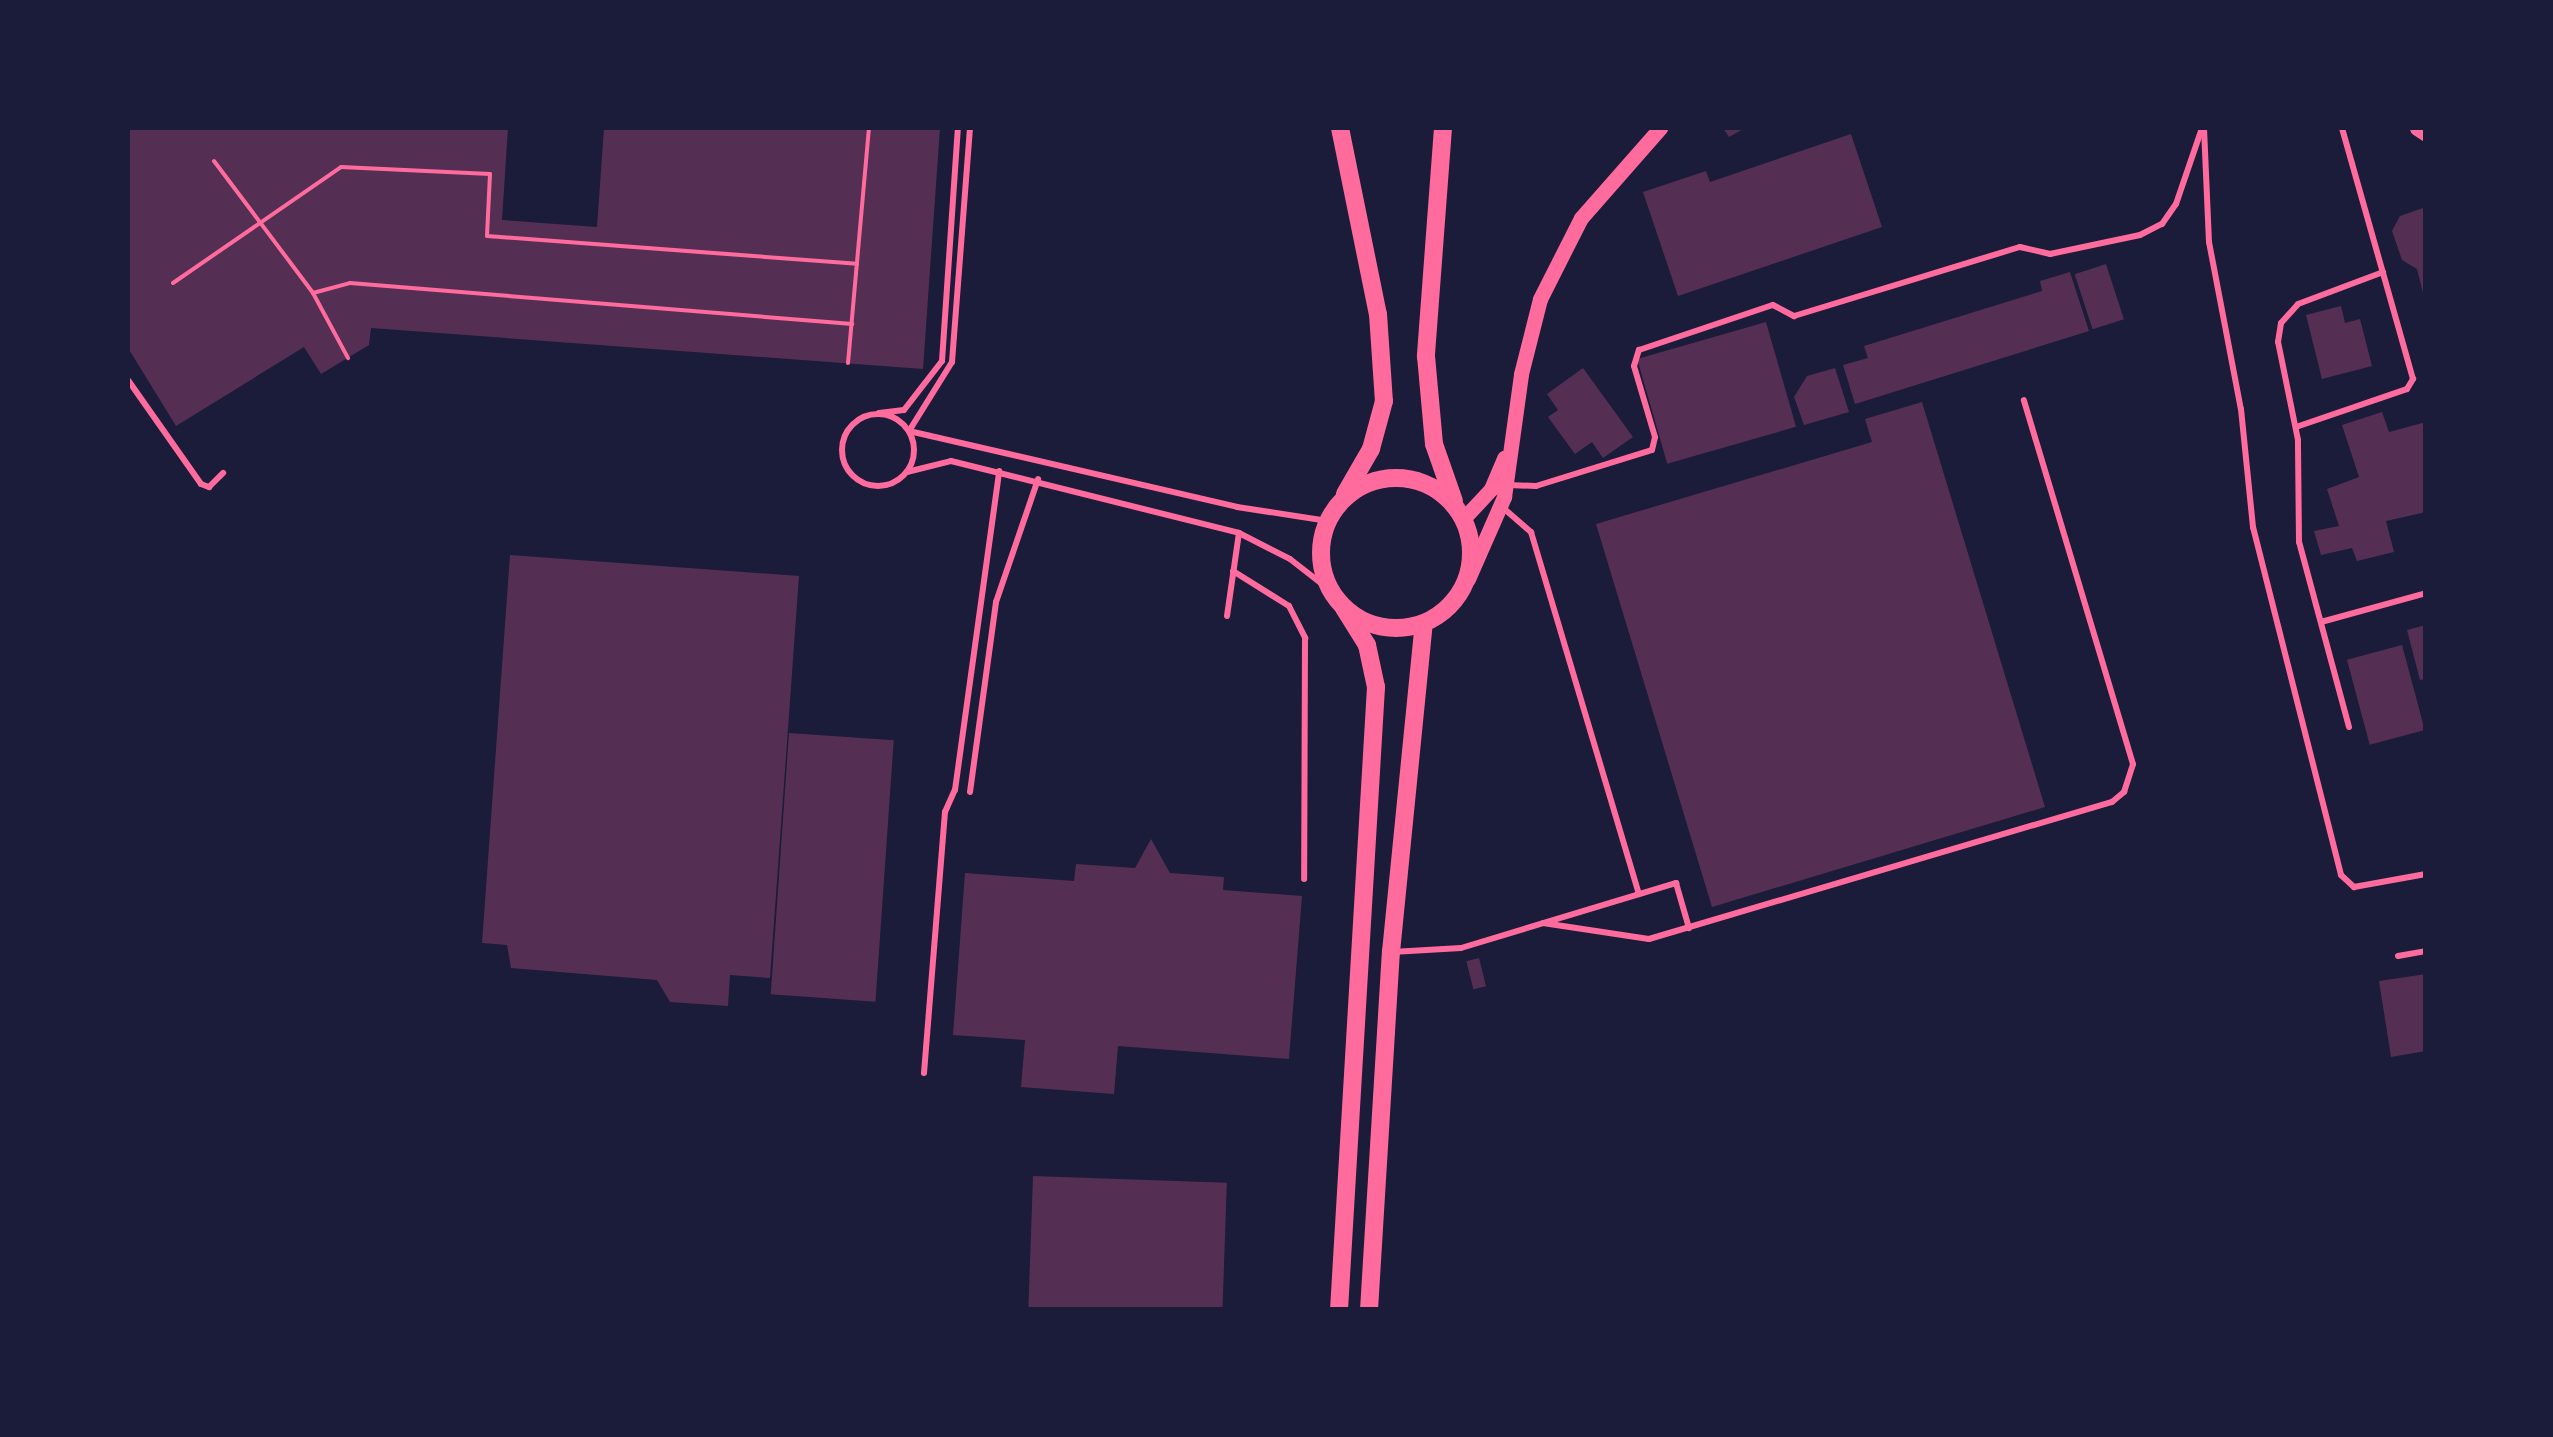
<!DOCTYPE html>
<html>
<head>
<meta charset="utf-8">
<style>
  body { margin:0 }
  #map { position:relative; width:2553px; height:1437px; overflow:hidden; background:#1b1b3a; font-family:Karla,sans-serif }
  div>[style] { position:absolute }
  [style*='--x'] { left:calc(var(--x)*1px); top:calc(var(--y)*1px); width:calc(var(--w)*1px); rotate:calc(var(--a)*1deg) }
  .building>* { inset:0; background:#542f53; transform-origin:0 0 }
  .path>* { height:4px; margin:-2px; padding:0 2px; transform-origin:2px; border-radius:2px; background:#ff6b9d }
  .service>* { height:6px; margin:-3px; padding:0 3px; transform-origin:3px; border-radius:3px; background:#ff6b9d }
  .service>.ring { margin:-3px; padding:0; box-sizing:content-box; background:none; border:6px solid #ff6b9d; border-radius:50% }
  .secondary>* { height:15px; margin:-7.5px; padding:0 7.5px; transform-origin:7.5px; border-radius:7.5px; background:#ff6b9d }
  .primary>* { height:18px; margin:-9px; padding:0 9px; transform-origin:9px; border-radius:9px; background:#ff6b9d }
  .primary>.ring { margin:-9px; padding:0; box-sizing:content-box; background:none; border:18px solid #ff6b9d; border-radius:50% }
  span { translate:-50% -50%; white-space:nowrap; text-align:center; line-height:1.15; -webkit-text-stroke:8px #1b1b3a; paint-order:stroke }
  .frame { position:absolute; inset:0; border:130px solid #1b1b3a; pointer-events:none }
</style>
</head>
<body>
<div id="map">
  <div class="building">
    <i style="clip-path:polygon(128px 128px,508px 128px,502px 220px,597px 227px,604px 128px,940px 128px,923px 369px,371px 328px,369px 345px,321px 374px,304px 347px,176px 426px,128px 348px)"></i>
    <i style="clip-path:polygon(1723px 128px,1745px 128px,1729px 137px)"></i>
    <i style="clip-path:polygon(1851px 134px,1882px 227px,1678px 296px,1643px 192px,1706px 171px,1710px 182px)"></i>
    <i style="clip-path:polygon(2426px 207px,2426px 297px,2424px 297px,2417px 269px,2402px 260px,2392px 231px,2400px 216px)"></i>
    <i style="left:2106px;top:264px;width:58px;height:33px;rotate:72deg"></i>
    <i style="clip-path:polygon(2070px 272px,2089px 331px,1855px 404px,1843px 365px,1868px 358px,1864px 346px,2042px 291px,2040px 281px)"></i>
    <i style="clip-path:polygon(2341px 306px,2345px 323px,2360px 319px,2372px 366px,2322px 379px,2306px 315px)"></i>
    <i style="left:1766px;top:322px;width:109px;height:134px;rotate:74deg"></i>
    <i style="clip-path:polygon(1583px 368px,1633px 437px,1603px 458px,1592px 442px,1575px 454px,1548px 417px,1558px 410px,1547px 394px)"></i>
    <i style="clip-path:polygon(1835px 368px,1849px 412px,1804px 425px,1794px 397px,1807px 376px)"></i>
    <i style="clip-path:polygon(1922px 402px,2045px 807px,1712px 907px,1596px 524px,1872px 442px,1865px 419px)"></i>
    <i style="clip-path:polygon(2382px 412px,2389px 432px,2426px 422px,2426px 512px,2386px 521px,2394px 552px,2357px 561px,2352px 548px,2321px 555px,2314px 531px,2339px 526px,2327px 489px,2359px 477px,2342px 425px)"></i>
    <i style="clip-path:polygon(510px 555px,799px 576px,770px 978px,730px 975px,728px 1006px,670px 1002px,657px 980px,511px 968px,507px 945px,482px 943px)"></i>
    <i style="clip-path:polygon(2426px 625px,2426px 679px,2420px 680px,2407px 630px)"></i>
    <i style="left:2402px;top:645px;width:88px;height:57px;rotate:75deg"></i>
    <i style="left:789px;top:733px;width:105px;height:262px;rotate:4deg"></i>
    <i style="clip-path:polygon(1151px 839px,1170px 873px,1224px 877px,1223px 890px,1302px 896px,1289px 1059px,1118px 1046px,1114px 1094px,1021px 1087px,1025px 1040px,953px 1035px,965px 873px,1074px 881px,1076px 864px,1135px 868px)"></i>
    <i style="left:1479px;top:958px;width:29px;height:13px;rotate:76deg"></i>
    <i style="clip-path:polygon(2426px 974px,2426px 1051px,2391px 1057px,2379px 981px)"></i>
    <i style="left:1033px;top:1176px;width:194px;height:134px;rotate:2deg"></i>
  </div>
  <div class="path">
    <i style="--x:214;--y:161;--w:165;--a:53.1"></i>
    <i style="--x:313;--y:293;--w:74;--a:61.7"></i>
    <i style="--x:173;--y:283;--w:204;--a:-34.6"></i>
    <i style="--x:341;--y:167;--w:149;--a:2.7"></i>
    <i style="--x:490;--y:174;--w:62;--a:92.8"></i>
    <i style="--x:487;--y:236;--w:371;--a:4.3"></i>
    <i style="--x:313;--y:293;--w:38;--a:-15"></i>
    <i style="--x:350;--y:283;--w:504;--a:4.67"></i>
    <i style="--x:848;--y:363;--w:236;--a:-84.9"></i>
  </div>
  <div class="service">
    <i style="--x:970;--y:128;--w:235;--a:94.4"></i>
    <i style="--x:952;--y:362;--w:81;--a:121.9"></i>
    <i style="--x:909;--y:431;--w:337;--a:13"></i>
    <i style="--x:1237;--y:507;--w:92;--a:8.7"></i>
    <i style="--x:2204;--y:128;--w:114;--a:87.5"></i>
    <i style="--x:2209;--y:242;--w:170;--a:79.2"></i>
    <i style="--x:2241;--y:409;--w:119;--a:84.2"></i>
    <i style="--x:2253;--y:527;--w:359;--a:75.8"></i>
    <i style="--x:2341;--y:875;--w:18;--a:43"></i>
    <i style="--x:2354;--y:887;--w:73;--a:-10.2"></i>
    <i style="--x:128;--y:380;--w:127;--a:54.9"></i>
    <i style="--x:201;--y:484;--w:9;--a:21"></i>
    <i style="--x:209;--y:487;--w:20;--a:-45"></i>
    <i style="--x:879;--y:413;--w:25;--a:-7"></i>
    <i style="--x:904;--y:410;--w:62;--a:-52.2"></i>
    <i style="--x:942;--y:361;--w:234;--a:-86.1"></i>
    <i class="ring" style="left:842px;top:414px;width:66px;height:66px"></i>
    <i style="--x:2296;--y:427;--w:117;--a:-18.9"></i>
    <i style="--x:2407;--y:389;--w:12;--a:-59"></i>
    <i style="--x:2413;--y:379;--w:261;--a:-105.8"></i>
    <i style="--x:907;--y:472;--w:45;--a:-14"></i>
    <i style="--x:951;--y:461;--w:297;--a:14"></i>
    <i style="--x:1239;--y:533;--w:57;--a:27"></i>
    <i style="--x:1290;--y:559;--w:51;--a:37.8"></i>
    <i style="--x:1508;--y:485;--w:28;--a:2"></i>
    <i style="--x:1536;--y:486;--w:121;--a:-17.2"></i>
    <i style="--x:1652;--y:450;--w:13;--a:-77"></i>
    <i style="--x:1655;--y:437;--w:74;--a:-106.5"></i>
    <i style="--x:1634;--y:366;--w:17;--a:-73"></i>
    <i style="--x:1639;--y:350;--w:141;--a:-18.6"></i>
    <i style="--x:1773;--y:305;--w:24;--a:28"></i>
    <i style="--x:1794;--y:316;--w:236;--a:-17"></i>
    <i style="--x:2020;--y:247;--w:31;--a:13"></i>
    <i style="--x:2050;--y:254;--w:92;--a:-11.9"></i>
    <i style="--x:2140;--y:235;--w:25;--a:-27"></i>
    <i style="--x:2162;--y:224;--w:24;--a:-55"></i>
    <i style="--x:2176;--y:204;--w:80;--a:-71.1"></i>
    <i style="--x:1501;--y:506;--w:40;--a:41"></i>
    <i style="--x:1531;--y:532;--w:378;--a:73.4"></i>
    <i style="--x:1233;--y:571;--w:66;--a:32"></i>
    <i style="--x:1289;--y:606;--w:36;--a:63"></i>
    <i style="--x:1305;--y:638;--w:241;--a:90.2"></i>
    <i style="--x:1227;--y:616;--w:84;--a:-81.8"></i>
    <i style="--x:2321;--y:622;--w:109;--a:-15.4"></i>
    <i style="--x:2349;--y:727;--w:192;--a:-105.1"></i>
    <i style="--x:2299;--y:542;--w:102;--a:-90.6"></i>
    <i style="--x:2298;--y:440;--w:100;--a:-101.5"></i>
    <i style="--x:2278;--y:342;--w:19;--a:-81"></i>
    <i style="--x:2281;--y:323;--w:25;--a:-48"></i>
    <i style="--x:2298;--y:304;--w:91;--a:-20.6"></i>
    <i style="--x:970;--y:792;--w:192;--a:-82.2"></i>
    <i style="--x:996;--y:602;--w:130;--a:-71.1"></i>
    <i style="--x:1543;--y:923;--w:107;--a:8.6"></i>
    <i style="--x:1649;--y:939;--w:483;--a:-16.5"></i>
    <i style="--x:2112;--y:802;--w:16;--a:-40"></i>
    <i style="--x:2124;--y:792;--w:29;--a:-72"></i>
    <i style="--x:2133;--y:764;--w:380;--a:-106.7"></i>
    <i style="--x:1392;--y:952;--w:69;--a:-3.3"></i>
    <i style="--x:1461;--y:948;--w:225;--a:-16.8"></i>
    <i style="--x:1676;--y:883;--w:47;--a:73.9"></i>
    <i style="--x:2398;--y:956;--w:28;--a:-10"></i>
    <i style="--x:924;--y:1073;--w:262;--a:-85.4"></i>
    <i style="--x:945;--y:812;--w:24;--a:-66"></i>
    <i style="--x:955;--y:790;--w:322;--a:-82.1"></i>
  </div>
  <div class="secondary">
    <i style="--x:2417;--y:128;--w:11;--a:34"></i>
    <i style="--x:1464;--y:518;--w:40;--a:-47"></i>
    <i style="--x:1491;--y:489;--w:34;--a:-67"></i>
    <i style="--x:1468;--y:579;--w:90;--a:-66.3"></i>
    <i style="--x:1504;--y:497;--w:124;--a:-82.1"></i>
    <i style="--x:1521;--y:374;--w:77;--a:-75.8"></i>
    <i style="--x:1540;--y:299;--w:91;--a:-63.2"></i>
    <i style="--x:1581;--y:218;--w:120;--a:-48.7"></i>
  </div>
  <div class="primary">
    <i style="--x:1340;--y:128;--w:190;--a:78.5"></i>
    <i style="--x:1378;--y:314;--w:87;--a:86.1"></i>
    <i style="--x:1384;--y:401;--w:50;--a:105.2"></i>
    <i style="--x:1371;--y:449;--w:52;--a:120"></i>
    <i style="--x:1443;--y:128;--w:229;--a:94.3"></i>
    <i style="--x:1426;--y:356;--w:88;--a:84.8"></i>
    <i style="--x:1434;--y:444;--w:60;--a:70.7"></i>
    <i class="ring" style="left:1321px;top:478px;width:132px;height:132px"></i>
    <i style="--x:1339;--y:1310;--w:624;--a:-86.6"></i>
    <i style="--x:1376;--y:687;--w:43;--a:-102.1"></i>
    <i style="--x:1367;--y:645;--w:44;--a:-121.9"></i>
    <i style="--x:1369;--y:1310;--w:359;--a:-86.5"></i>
    <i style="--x:1391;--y:952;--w:330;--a:-84.3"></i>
  </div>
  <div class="frame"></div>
</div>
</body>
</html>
